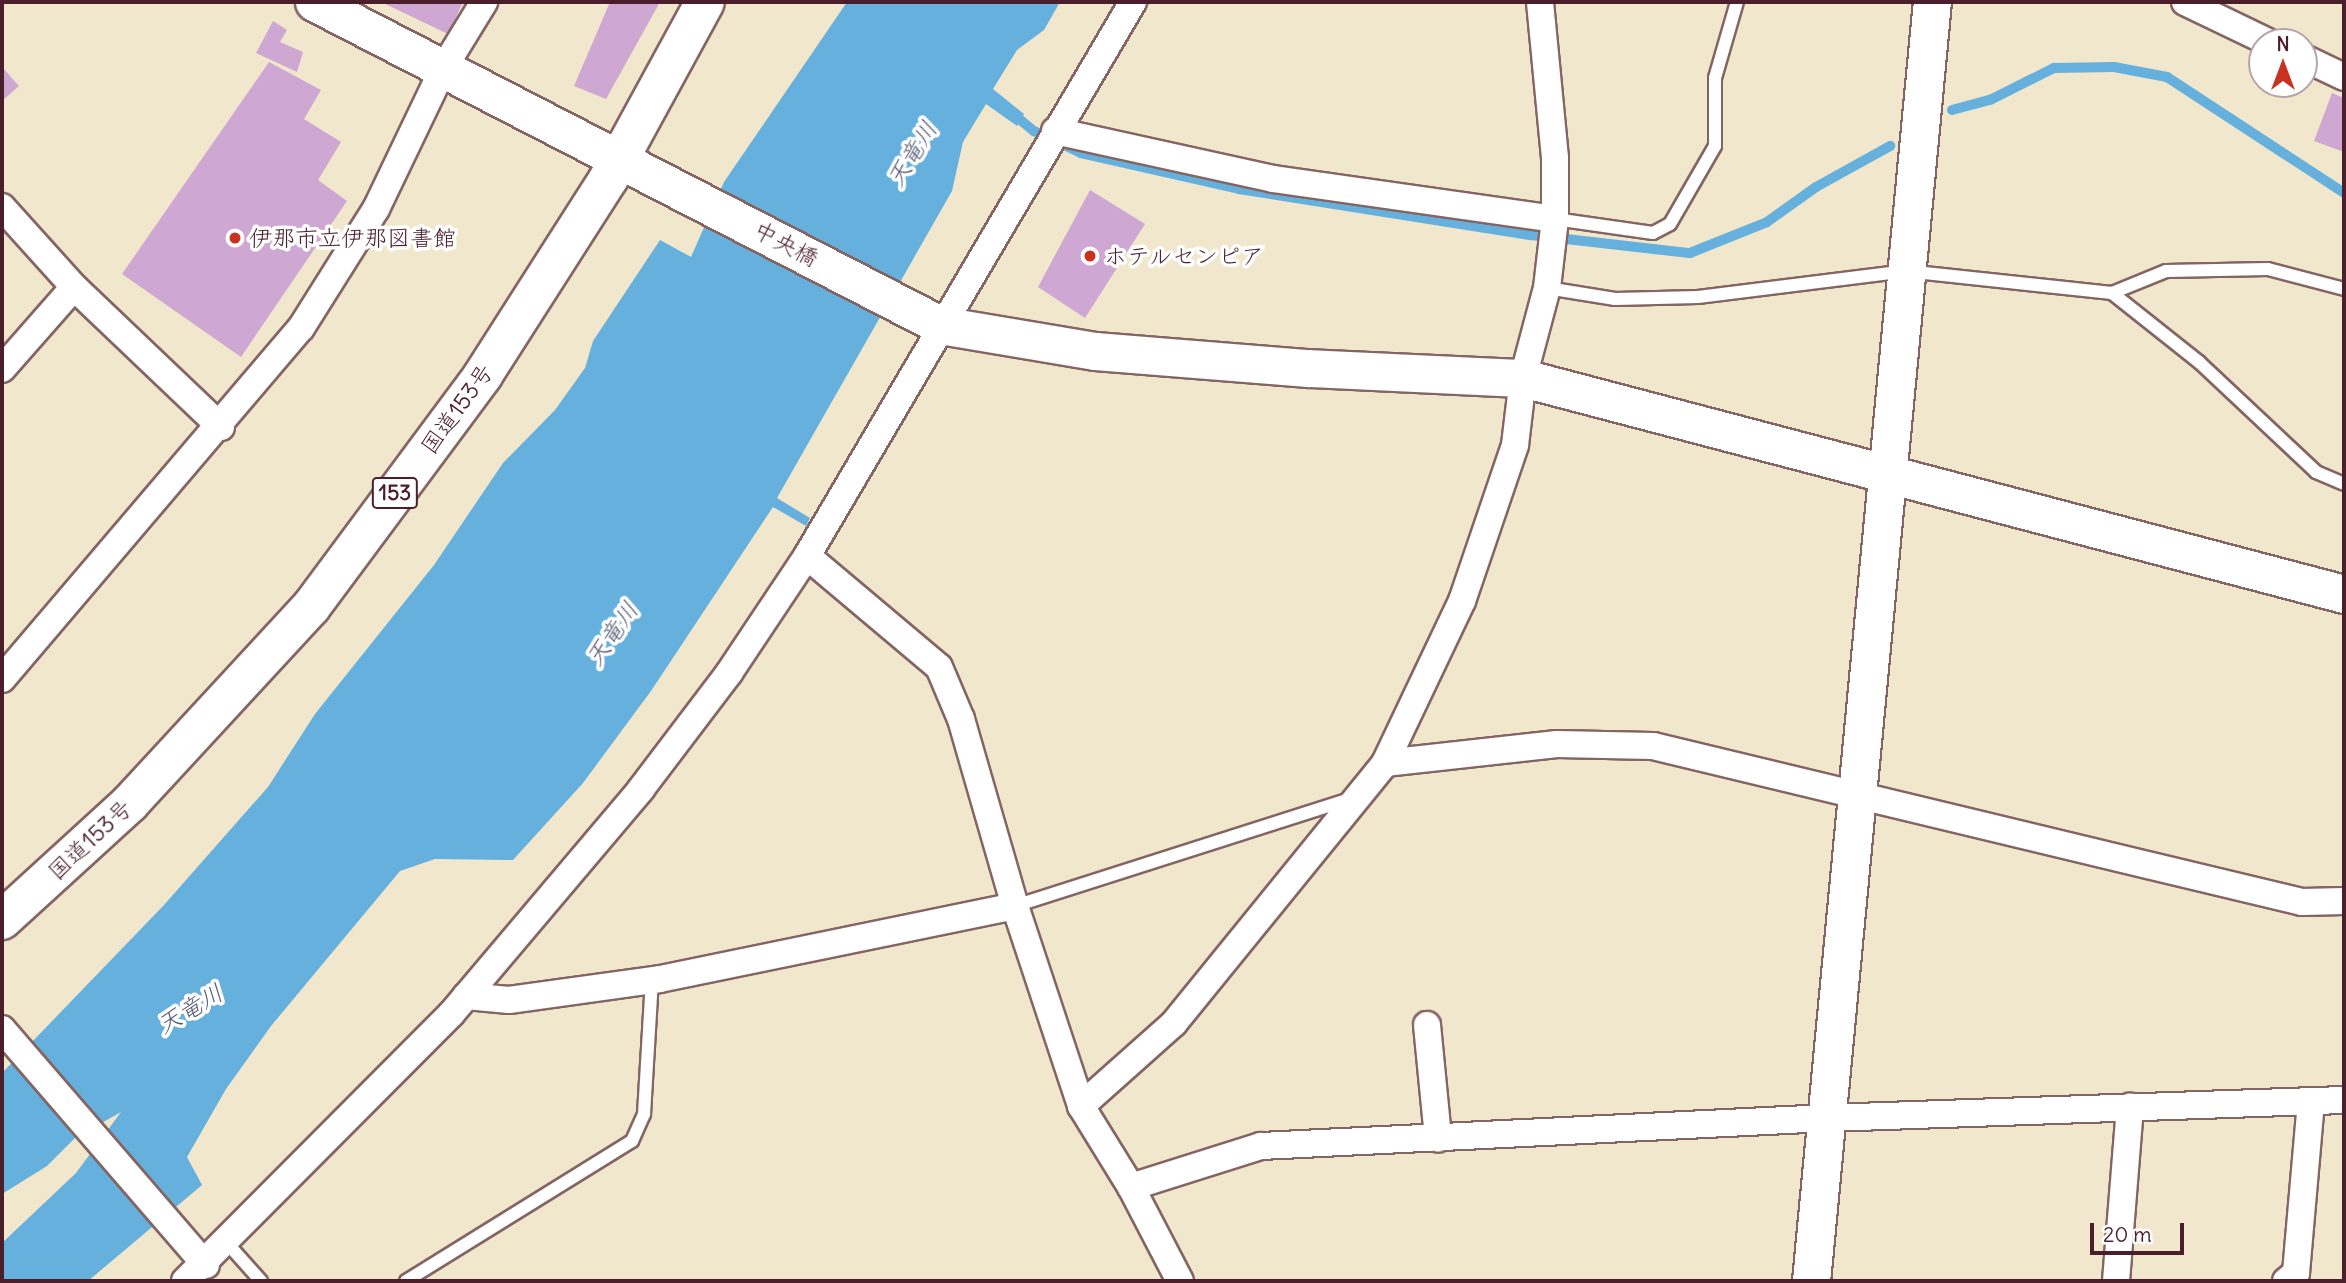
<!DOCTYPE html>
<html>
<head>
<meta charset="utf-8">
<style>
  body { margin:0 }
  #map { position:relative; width:2346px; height:1283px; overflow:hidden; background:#f1e7cd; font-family:Delius,"Klee One",sans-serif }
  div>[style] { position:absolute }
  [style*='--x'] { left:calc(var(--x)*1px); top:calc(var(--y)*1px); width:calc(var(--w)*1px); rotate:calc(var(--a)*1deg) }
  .water>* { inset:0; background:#66b0de }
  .stream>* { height:10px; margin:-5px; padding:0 5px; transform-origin:5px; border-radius:5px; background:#66b0de }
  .building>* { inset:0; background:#cea8d3 }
  .roads { filter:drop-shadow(2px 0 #846564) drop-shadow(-2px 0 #846564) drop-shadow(0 2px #846564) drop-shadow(0 -2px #846564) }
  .lane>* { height:12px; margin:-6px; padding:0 6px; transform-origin:6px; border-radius:6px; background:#fff }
  .street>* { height:26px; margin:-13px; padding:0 13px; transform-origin:13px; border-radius:13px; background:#fff }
  .secondary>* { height:37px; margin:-18.5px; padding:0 18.5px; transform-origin:18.5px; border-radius:18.5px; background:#fff }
  .highway>* { height:38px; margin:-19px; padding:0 19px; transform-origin:19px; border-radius:19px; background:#fff }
  .dots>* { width:19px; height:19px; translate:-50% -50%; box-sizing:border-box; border:4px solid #fff; border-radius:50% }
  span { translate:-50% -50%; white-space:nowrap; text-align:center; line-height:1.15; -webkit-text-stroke:7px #fff; paint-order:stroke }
  .shield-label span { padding:2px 5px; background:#fff; border:2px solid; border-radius:5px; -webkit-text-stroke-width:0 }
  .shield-label { font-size:21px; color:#4a1f2b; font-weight:700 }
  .poi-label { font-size:23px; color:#4a1f2b }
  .left { translate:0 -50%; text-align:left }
  .street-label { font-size:23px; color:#4a1f2b }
  .water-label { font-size:24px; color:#555973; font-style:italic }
  .frame { position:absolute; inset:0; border:4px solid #4a1f2b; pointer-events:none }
  .north { position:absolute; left:2248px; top:28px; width:70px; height:70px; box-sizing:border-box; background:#fff; border:2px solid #b7a5aa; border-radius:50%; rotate:0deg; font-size:19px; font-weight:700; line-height:28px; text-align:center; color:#4a1f2b }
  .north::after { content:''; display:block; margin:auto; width:24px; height:32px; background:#c8321e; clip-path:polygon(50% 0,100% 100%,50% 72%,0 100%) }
  .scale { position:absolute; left:2090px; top:1223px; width:94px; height:32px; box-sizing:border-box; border:4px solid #4a1f2b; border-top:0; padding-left:9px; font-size:21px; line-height:24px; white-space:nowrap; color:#4a1f2b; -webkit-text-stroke:5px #fff; paint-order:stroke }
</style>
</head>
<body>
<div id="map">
  <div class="water">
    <i style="clip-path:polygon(847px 2px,1060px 2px,1044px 30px,1017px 50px,993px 89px,1024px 114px,1017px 126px,986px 104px,963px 142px,952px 191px,777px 498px,810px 518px,806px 526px,773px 507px,651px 691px,583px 783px,513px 860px,435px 859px,400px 871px,271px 1026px,226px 1089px,187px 1157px,202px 1185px,88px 1281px,2px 1281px,2px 1243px,76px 1173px,121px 1112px,75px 1138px,47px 1166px,2px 1194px,2px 1073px,164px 905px,268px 787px,315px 714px,434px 565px,503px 463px,555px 410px,585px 368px,593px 341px,660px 240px,691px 257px,724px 182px)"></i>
  </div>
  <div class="stream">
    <i style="--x:1952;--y:110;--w:39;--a:-15"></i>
    <i style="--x:1990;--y:100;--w:72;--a:-26.6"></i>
    <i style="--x:2054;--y:68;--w:60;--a:-1"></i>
    <i style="--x:2114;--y:67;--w:54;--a:10.7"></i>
    <i style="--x:2167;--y:77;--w:212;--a:33.2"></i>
    <i style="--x:1011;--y:112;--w:30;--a:40"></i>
    <i style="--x:1034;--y:131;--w:52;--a:25.1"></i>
    <i style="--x:1081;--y:153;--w:162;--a:12.8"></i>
    <i style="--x:1239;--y:189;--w:296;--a:9"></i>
    <i style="--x:1531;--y:235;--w:160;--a:6.5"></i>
    <i style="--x:1690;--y:253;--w:83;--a:-21.9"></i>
    <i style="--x:1767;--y:222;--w:60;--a:-35.5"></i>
    <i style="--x:1816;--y:187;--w:85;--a:-29"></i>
  </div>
  <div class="building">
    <i style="clip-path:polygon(381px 2px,463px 2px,448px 34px)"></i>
    <i style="clip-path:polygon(610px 2px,660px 2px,606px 99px,574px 86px)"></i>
    <i style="clip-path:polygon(273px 21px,287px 30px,280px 42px,303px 52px,297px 72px,256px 53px)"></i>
    <i style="clip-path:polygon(269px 62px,321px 90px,304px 119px,341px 142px,318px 180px,347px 201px,241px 357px,122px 274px)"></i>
    <i style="clip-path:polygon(2px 67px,19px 86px,2px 101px)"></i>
    <i style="clip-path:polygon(2332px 93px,2344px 98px,2344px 152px,2314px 141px)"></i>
    <i style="clip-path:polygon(1090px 190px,1145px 224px,1085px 318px,1038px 287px)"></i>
  </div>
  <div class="roads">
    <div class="lane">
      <i style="--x:1555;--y:219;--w:99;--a:8.1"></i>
      <i style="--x:1653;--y:233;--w:19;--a:-28"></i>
      <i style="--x:1670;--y:224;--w:90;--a:-60"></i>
      <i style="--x:1715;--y:146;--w:68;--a:-90"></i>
      <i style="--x:1715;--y:78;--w:79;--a:-73.9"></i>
      <i style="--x:1547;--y:288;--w:69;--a:9.2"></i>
      <i style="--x:1615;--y:299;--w:83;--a:-1.4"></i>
      <i style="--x:1698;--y:297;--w:210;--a:-7.1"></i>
      <i style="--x:1906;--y:271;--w:207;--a:6.1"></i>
      <i style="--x:2112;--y:293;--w:58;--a:-22.2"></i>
      <i style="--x:2166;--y:271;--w:102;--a:-1.1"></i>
      <i style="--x:2268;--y:269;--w:79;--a:14.7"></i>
      <i style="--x:2112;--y:293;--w:111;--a:38.4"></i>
      <i style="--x:2199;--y:362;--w:161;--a:43.2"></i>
      <i style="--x:2316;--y:472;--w:30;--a:23"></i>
      <i style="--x:1015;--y:906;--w:349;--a:-17.7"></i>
      <i style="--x:227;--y:1243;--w:51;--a:48.2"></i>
      <i style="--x:406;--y:1281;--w:266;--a:-31.8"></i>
      <i style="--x:632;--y:1141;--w:30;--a:-66"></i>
      <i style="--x:644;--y:1114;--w:134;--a:-86.6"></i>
    </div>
    <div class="street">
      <i style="--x:2185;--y:2;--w:92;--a:25.7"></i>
      <i style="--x:2304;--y:58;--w:44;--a:25.4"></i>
      <i style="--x:1055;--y:131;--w:223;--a:12.4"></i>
      <i style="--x:1273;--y:179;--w:285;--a:8.1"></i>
      <i style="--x:2;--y:207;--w:108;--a:48"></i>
      <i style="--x:74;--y:287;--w:203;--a:43.6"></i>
      <i style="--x:2;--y:369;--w:109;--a:-48.7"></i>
      <i style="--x:807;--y:556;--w:172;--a:40.1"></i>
      <i style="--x:939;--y:667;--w:56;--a:67.1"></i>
      <i style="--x:961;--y:719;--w:195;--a:73.9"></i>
      <i style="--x:1015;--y:906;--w:211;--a:71.7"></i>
      <i style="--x:1081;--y:1106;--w:95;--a:58.3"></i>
      <i style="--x:1131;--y:1187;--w:106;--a:62.5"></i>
      <i style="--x:2;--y:679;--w:461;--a:-49.6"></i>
      <i style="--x:301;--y:328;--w:141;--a:-57.8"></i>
      <i style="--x:376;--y:209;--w:155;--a:-64.4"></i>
      <i style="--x:443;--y:69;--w:79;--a:-58.5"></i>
      <i style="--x:1385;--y:763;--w:173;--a:-6.3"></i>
      <i style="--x:1557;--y:744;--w:96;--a:1.2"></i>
      <i style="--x:1653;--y:746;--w:667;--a:13.52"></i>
      <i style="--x:2302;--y:902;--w:42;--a:-1.4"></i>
      <i style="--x:466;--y:996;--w:43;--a:5.3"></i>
      <i style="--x:509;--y:1000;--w:152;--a:-7.9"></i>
      <i style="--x:660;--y:979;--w:362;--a:-11.6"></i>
      <i style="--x:1427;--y:1025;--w:114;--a:84.4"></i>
      <i style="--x:2;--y:1029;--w:312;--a:49.2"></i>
      <i style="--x:1081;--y:1106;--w:125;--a:-41.7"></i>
      <i style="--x:1174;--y:1023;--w:335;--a:-50.9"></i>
      <i style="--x:1385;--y:763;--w:179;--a:-64.6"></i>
      <i style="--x:1462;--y:601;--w:165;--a:-71.2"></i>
      <i style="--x:1515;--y:445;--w:67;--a:-83.2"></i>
      <i style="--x:1523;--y:378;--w:93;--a:-75.1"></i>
      <i style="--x:1547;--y:288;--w:69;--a:-83.4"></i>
      <i style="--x:1555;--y:219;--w:61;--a:-90"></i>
      <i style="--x:1555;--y:158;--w:157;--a:-95.5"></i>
      <i style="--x:1131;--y:1187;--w:136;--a:-17.5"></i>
      <i style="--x:1261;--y:1146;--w:568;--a:-2.83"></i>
      <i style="--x:1828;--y:1118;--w:516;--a:-2"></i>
      <i style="--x:185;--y:1281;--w:378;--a:-45.1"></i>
      <i style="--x:452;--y:1013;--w:293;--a:-49.8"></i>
      <i style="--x:641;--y:789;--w:146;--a:-52.8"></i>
      <i style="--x:729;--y:673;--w:141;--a:-56.3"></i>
      <i style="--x:807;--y:556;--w:643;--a:-59.53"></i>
      <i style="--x:2116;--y:1281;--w:175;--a:-85.4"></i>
      <i style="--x:2286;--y:1281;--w:13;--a:-39"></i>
      <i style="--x:2296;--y:1273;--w:172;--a:-85"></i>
    </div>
    <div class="secondary">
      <i style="--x:314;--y:2;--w:704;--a:27.29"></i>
      <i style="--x:940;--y:325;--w:157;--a:9.5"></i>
      <i style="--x:1095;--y:351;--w:214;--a:4.6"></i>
      <i style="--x:1308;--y:368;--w:215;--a:2.7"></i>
      <i style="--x:1523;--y:378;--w:849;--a:14.74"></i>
      <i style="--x:1811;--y:1281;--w:1285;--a:-84.6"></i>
    </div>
    <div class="highway">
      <i style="--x:2;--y:920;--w:173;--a:-42.4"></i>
      <i style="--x:130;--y:803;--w:267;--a:-47.3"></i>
      <i style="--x:311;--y:607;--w:289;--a:-53.4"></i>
      <i style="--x:483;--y:375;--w:234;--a:-57.4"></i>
      <i style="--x:609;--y:178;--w:200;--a:-61.4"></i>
    </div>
  </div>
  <div class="dots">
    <i style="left:235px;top:238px;background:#c8321e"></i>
    <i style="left:1090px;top:256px;background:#c8321e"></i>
  </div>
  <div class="shield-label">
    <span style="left:395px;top:493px">153</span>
  </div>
  <div class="poi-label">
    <span class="left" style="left:249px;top:238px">伊那市立伊那図書館</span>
    <span class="left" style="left:1104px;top:256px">ホテルセンピア</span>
  </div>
  <div class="street-label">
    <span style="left:786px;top:244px;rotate:28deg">中央橋</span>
    <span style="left:457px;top:409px;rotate:-54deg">国道153号</span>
    <span style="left:90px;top:840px;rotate:-43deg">国道153号</span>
  </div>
  <div class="water-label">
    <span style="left:912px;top:154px;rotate:-58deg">天竜川</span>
    <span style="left:612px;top:634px;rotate:-55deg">天竜川</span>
    <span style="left:190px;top:1009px;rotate:-31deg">天竜川</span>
  </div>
  <div class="frame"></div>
  <div class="north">N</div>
  <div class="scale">20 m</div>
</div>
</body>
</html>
